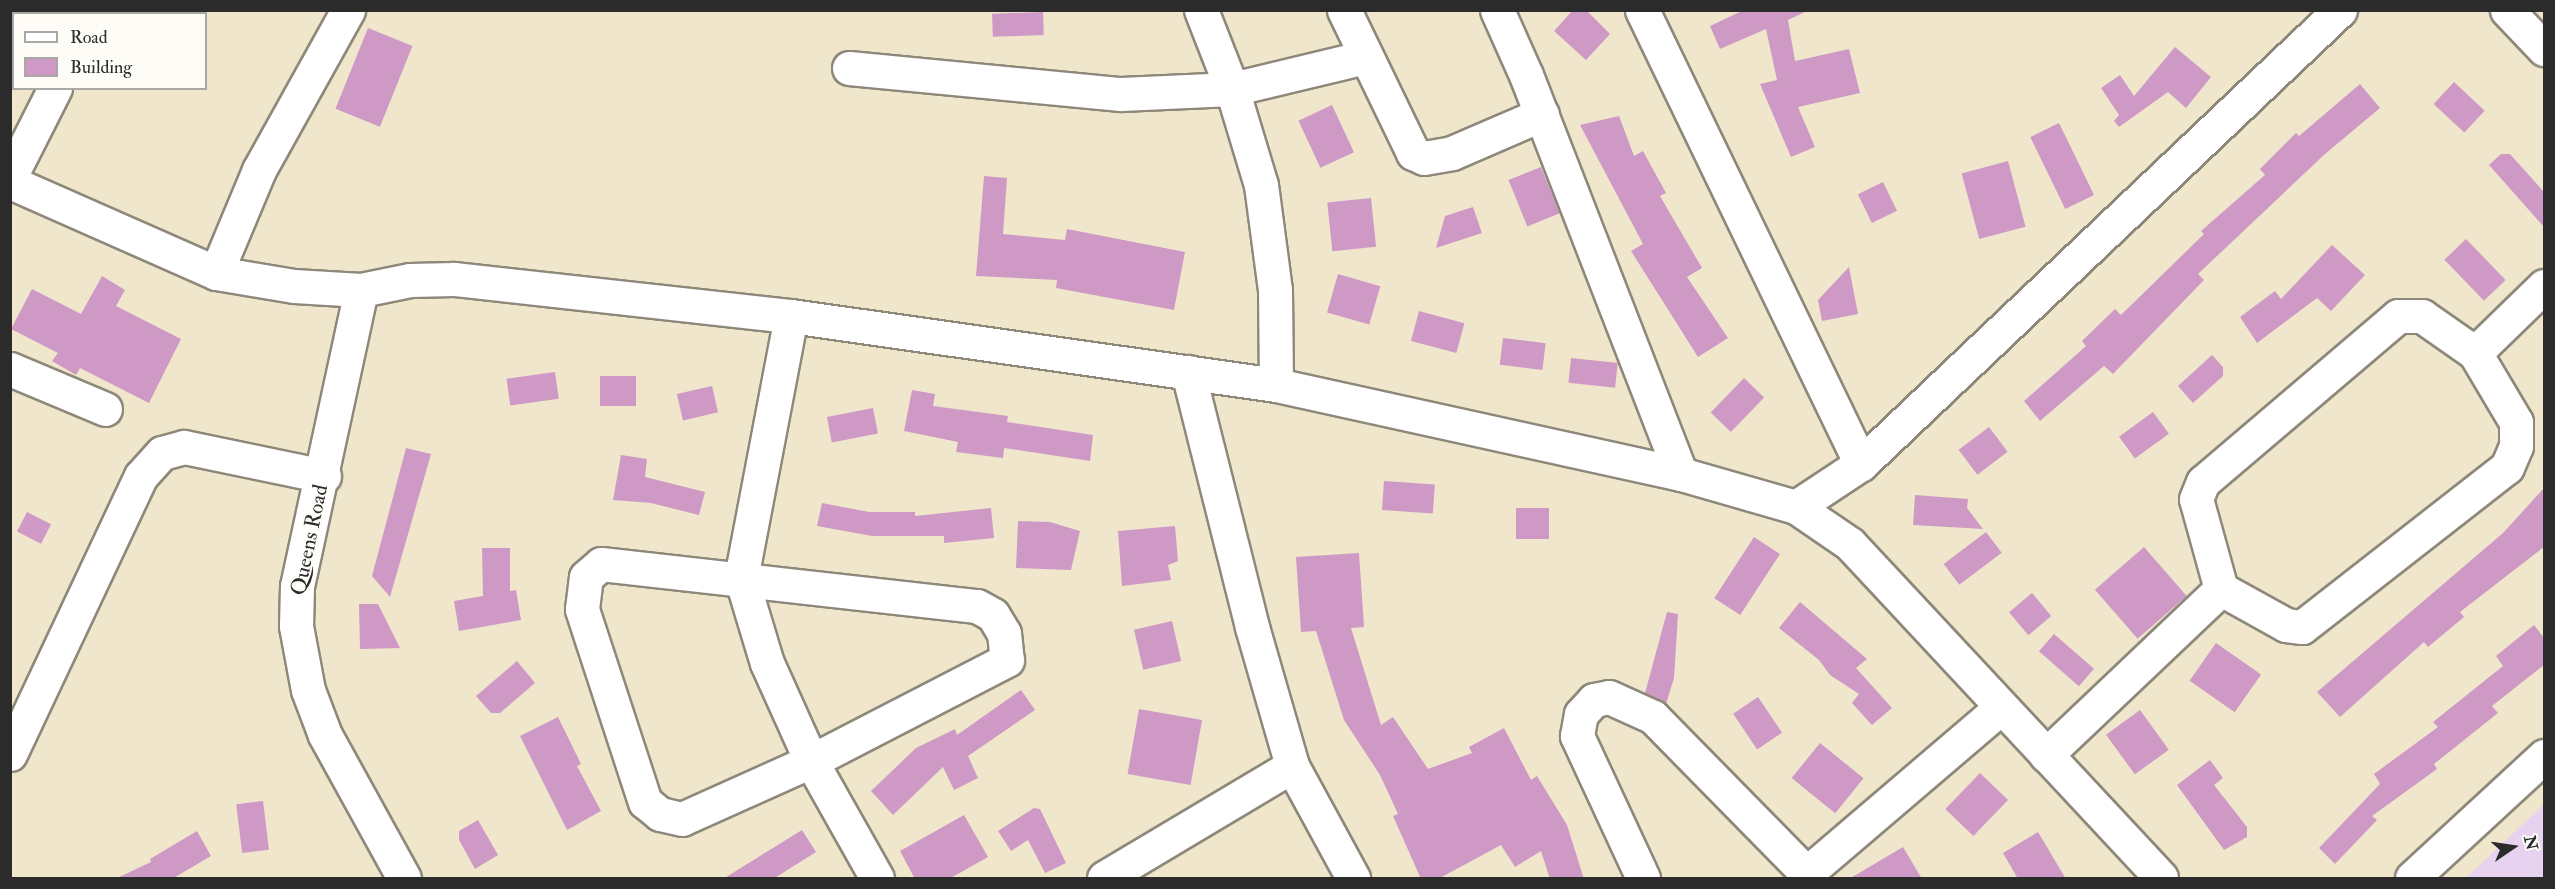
<!DOCTYPE html>
<html>
<head>
<meta charset="utf-8">
<style>
  body { margin:0 }
  #map { position:relative; width:2555px; height:889px; overflow:hidden; background:#f0e6cb; font-family:"IM FELL Double Pica",serif }
  div>[style] { position:absolute }
  [style*='--x'] { left:calc(var(--x)*1px); top:calc(var(--y)*1px); width:calc(var(--w)*1px); rotate:calc(var(--a)*1deg) }
  .built>* { inset:0; background:#e7d2ef }
  .building>* { inset:0; background:#ce9ac5; transform-origin:0 0 }
  .roads { filter:drop-shadow(2px 0 #8e887b) drop-shadow(-2px 0 #8e887b) drop-shadow(0 2px #8e887b) drop-shadow(0 -2px #8e887b) }
  .minor>* { height:33px; margin:-16.5px; padding:0 16.5px; transform-origin:16.5px; border-radius:16.5px; background:#fff }
  .tertiary>* { height:33px; margin:-16.5px; padding:0 16.5px; transform-origin:16.5px; border-radius:16.5px; background:#fff }
  span { translate:-50% -50%; white-space:nowrap; text-align:center; line-height:1.15; -webkit-text-stroke:5px #fdfcf7; paint-order:stroke }
  .street-label { font-size:21px; color:#2b2b2b }
  .frame { position:absolute; inset:0; border:12px solid #2b2b2b; pointer-events:none }
  .legend { position:absolute; left:12px; top:12px; width:195px; height:78px; box-sizing:border-box; background:#fdfcf7; border:2px solid #a9a8a5; margin:0; padding:8px 10px; list-style:none; font-size:18px; color:#2b2b2b }
  .legend li { display:flex; align-items:center; gap:12px; height:30px }
  .legend b { width:30px; border:2px solid #a9a8a5 }
  .north { position:absolute; left:2483px; top:817px; width:60px; height:60px; -webkit-text-stroke:4px #fdfcf7; paint-order:stroke; rotate:77deg; font-size:16px; font-weight:700; line-height:24px; text-align:center; color:#2b2b2b }
  .north::after { content:''; display:block; margin:auto; width:21px; height:27px; background:#2b2b2b; clip-path:polygon(50% 0,100% 100%,50% 72%,0 100%) }
</style>
</head>
<body>
<div id="map">
  <div class="built">
    <i style="clip-path:polygon(2544px 804px,2544px 878px,2466px 878px)"></i>
  </div>
  <div class="building">
    <i style="clip-path:polygon(1573px 10px,1586px 10px,1610px 34px,1586px 60px,1554px 31px)"></i>
    <i style="clip-path:polygon(1744px 10px,1809px 10px,1788px 20px,1795px 61px,1849px 49px,1860px 93px,1798px 107px,1815px 147px,1791px 157px,1760px 84px,1777px 80px,1766px 29px,1720px 49px,1710px 26px)"></i>
    <i style="left:1043px;top:12px;width:23px;height:51px;rotate:88deg"></i>
    <i style="left:368px;top:28px;width:48px;height:87px;rotate:22deg"></i>
    <i style="clip-path:polygon(2175px 47px,2211px 77px,2186px 108px,2168px 92px,2119px 127px,2114px 121px,2119px 115px,2101px 88px,2120px 75px,2134px 96px)"></i>
    <i style="left:2454px;top:82px;width:42px;height:30px;rotate:43deg"></i>
    <i style="clip-path:polygon(2360px 84px,2380px 108px,2325px 154px,2198px 274px,2204px 280px,2113px 374px,2104px 366px,2040px 421px,2024px 401px,2086px 346px,2082px 341px,2115px 309px,2121px 315px,2204px 234px,2201px 231px,2265px 175px,2260px 169px,2296px 133px,2299px 136px)"></i>
    <i style="left:1332px;top:105px;width:52px;height:37px;rotate:65deg"></i>
    <i style="clip-path:polygon(1619px 116px,1634px 156px,1643px 151px,1666px 193px,1660px 196px,1702px 268px,1687px 277px,1728px 338px,1698px 357px,1631px 251px,1643px 244px,1580px 125px)"></i>
    <i style="left:2059px;top:123px;width:80px;height:32px;rotate:64deg"></i>
    <i style="clip-path:polygon(2501px 154px,2510px 154px,2544px 192px,2544px 227px,2489px 165px)"></i>
    <i style="left:2008px;top:161px;width:68px;height:48px;rotate:75deg"></i>
    <i style="left:1541px;top:167px;width:50px;height:35px;rotate:68deg"></i>
    <i style="clip-path:polygon(984px 176px,1007px 178px,1003px 234px,1065px 240px,1067px 229px,1185px 252px,1174px 310px,1056px 288px,1057px 280px,976px 276px)"></i>
    <i style="left:1883px;top:182px;width:32px;height:28px;rotate:64deg"></i>
    <i style="left:1371px;top:198px;width:49px;height:44px;rotate:84deg"></i>
    <i style="clip-path:polygon(1473px 207px,1482px 233px,1436px 248px,1445px 216px)"></i>
    <i style="left:2466px;top:239px;width:57px;height:30px;rotate:46deg"></i>
    <i style="clip-path:polygon(2332px 245px,2365px 275px,2331px 311px,2317px 298px,2257px 343px,2240px 317px,2275px 291px,2281px 299px)"></i>
    <i style="clip-path:polygon(1849px 267px,1858px 314px,1822px 321px,1818px 300px)"></i>
    <i style="left:1338px;top:274px;width:44px;height:40px;rotate:16deg"></i>
    <i style="clip-path:polygon(102px 276px,125px 290px,116px 306px,181px 339px,149px 403px,80px 368px,76px 375px,52px 361px,58px 353px,11px 329px,32px 289px,81px 314px)"></i>
    <i style="left:1419px;top:311px;width:47px;height:31px;rotate:15deg"></i>
    <i style="left:1503px;top:338px;width:43px;height:27px;rotate:7deg"></i>
    <i style="clip-path:polygon(2212px 355px,2223px 367px,2223px 376px,2193px 403px,2178px 386px)"></i>
    <i style="left:1571px;top:358px;width:47px;height:25px;rotate:6deg"></i>
    <i style="left:555px;top:372px;width:27px;height:49px;rotate:82deg"></i>
    <i style="left:636px;top:376px;width:30px;height:36px;rotate:90deg"></i>
    <i style="left:1744px;top:378px;width:28px;height:48px;rotate:44deg"></i>
    <i style="left:712px;top:386px;width:27px;height:36px;rotate:77deg"></i>
    <i style="clip-path:polygon(912px 390px,935px 394px,933px 406px,1008px 416px,1007px 422px,1093px 435px,1090px 461px,1004px 448px,1003px 458px,956px 452px,958px 442px,904px 431px)"></i>
    <i style="left:873px;top:408px;width:26px;height:47px;rotate:79deg"></i>
    <i style="left:2153px;top:412px;width:27px;height:42px;rotate:54deg"></i>
    <i style="left:1989px;top:427px;width:31px;height:38px;rotate:53deg"></i>
    <i style="clip-path:polygon(406px 448px,431px 454px,390px 597px,372px 576px)"></i>
    <i style="clip-path:polygon(621px 455px,647px 459px,645px 477px,705px 492px,699px 515px,651px 503px,613px 500px)"></i>
    <i style="left:1384px;top:481px;width:51px;height:29px;rotate:4deg"></i>
    <i style="clip-path:polygon(2544px 488px,2544px 547px,2460px 612px,2464px 617px,2428px 647px,2424px 642px,2340px 717px,2317px 692px,2503px 533px)"></i>
    <i style="clip-path:polygon(1915px 495px,1968px 499px,1967px 508px,1983px 529px,1913px 525px)"></i>
    <i style="clip-path:polygon(822px 503px,869px 512px,915px 512px,915px 516px,991px 508px,994px 538px,944px 543px,944px 536px,872px 536px,817px 526px)"></i>
    <i style="left:1516px;top:508px;width:33px;height:31px"></i>
    <i style="left:27px;top:512px;width:27px;height:22px;rotate:27deg"></i>
    <i style="clip-path:polygon(1018px 521px,1050px 522px,1080px 531px,1071px 570px,1016px 568px)"></i>
    <i style="clip-path:polygon(1175px 526px,1178px 561px,1168px 565px,1171px 580px,1122px 586px,1118px 531px)"></i>
    <i style="left:1986px;top:532px;width:26px;height:53px;rotate:53deg"></i>
    <i style="left:1754px;top:537px;width:31px;height:73px;rotate:33deg"></i>
    <i style="left:2144px;top:547px;width:65px;height:65px;rotate:49deg"></i>
    <i style="clip-path:polygon(482px 548px,510px 548px,510px 591px,516px 590px,521px 620px,459px 631px,454px 601px,483px 596px)"></i>
    <i style="clip-path:polygon(1359px 553px,1364px 627px,1351px 628px,1381px 725px,1393px 717px,1428px 769px,1472px 753px,1469px 747px,1504px 728px,1531px 780px,1537px 776px,1567px 825px,1584px 879px,1550px 879px,1541px 851px,1515px 867px,1501px 845px,1438px 879px,1421px 879px,1393px 816px,1398px 814px,1380px 775px,1344px 720px,1316px 631px,1301px 632px,1296px 557px)"></i>
    <i style="left:2032px;top:593px;width:30px;height:30px;rotate:50deg"></i>
    <i style="clip-path:polygon(1800px 602px,1867px 659px,1856px 668px,1892px 708px,1872px 725px,1852px 703px,1859px 694px,1830px 675px,1819px 660px,1779px 628px)"></i>
    <i style="clip-path:polygon(359px 604px,378px 604px,400px 648px,360px 649px)"></i>
    <i style="clip-path:polygon(1667px 612px,1678px 614px,1674px 678px,1666px 704px,1645px 693px)"></i>
    <i style="left:1172px;top:621px;width:41px;height:39px;rotate:77deg"></i>
    <i style="clip-path:polygon(2534px 625px,2544px 638px,2544px 665px,2492px 706px,2498px 713px,2434px 764px,2437px 769px,2372px 816px,2377px 820px,2335px 864px,2319px 848px,2380px 784px,2374px 774px,2438px 727px,2433px 722px,2503px 666px,2496px 656px)"></i>
    <i style="left:2054px;top:634px;width:53px;height:23px;rotate:41deg"></i>
    <i style="left:2216px;top:643px;width:55px;height:46px;rotate:35deg"></i>
    <i style="clip-path:polygon(517px 661px,535px 683px,500px 713px,491px 713px,476px 696px)"></i>
    <i style="clip-path:polygon(1021px 690px,1035px 710px,968px 756px,978px 778px,954px 790px,943px 767px,893px 815px,871px 791px,916px 748px,955px 729px,957px 735px)"></i>
    <i style="left:1758px;top:697px;width:43px;height:30px;rotate:56deg"></i>
    <i style="left:1139px;top:709px;width:64px;height:66px;rotate:10deg"></i>
    <i style="left:2140px;top:710px;width:49px;height:42px;rotate:54deg"></i>
    <i style="clip-path:polygon(558px 717px,581px 764px,577px 766px,601px 811px,567px 830px,520px 736px)"></i>
    <i style="left:1820px;top:743px;width:56px;height:45px;rotate:39deg"></i>
    <i style="clip-path:polygon(2210px 760px,2223px 778px,2214px 785px,2247px 827px,2247px 837px,2224px 850px,2177px 785px)"></i>
    <i style="left:1980px;top:773px;width:39px;height:50px;rotate:44deg"></i>
    <i style="left:263px;top:801px;width:49px;height:27px;rotate:83deg"></i>
    <i style="clip-path:polygon(1034px 808px,1040px 809px,1066px 863px,1045px 873px,1028px 840px,1011px 851px,998px 831px)"></i>
    <i style="clip-path:polygon(964px 815px,988px 857px,949px 879px,915px 879px,900px 851px)"></i>
    <i style="clip-path:polygon(478px 820px,498px 855px,475px 869px,459px 840px,459px 831px)"></i>
    <i style="clip-path:polygon(802px 830px,816px 852px,773px 879px,723px 879px)"></i>
    <i style="clip-path:polygon(197px 831px,211px 856px,172px 879px,115px 879px,151px 862px,150px 859px)"></i>
    <i style="clip-path:polygon(2038px 832px,2066px 879px,2018px 879px,2003px 853px)"></i>
    <i style="clip-path:polygon(1903px 847px,1922px 879px,1849px 879px)"></i>
  </div>
  <div class="roads">
    <div class="minor">
      <i style="--x:1201;--y:10;--w:85;--a:68.6"></i>
      <i style="--x:1232;--y:89;--w:100;--a:73.2"></i>
      <i style="--x:1261;--y:185;--w:106;--a:82.4"></i>
      <i style="--x:1275;--y:290;--w:95;--a:89.4"></i>
      <i style="--x:1344;--y:10;--w:159;--a:64.2"></i>
      <i style="--x:1413;--y:153;--w:12;--a:24"></i>
      <i style="--x:1424;--y:158;--w:28;--a:-10"></i>
      <i style="--x:1452;--y:153;--w:98;--a:-23.4"></i>
      <i style="--x:1497;--y:10;--w:71;--a:66"></i>
      <i style="--x:1526;--y:75;--w:428;--a:68.8"></i>
      <i style="--x:1642;--y:10;--w:504;--a:64.25"></i>
      <i style="--x:2507;--y:10;--w:54;--a:46.5"></i>
      <i style="--x:849;--y:68;--w:273;--a:5.5"></i>
      <i style="--x:1121;--y:94;--w:111;--a:-2.6"></i>
      <i style="--x:1232;--y:89;--w:137;--a:-13.5"></i>
      <i style="--x:10;--y:182;--w:225;--a:23.8"></i>
      <i style="--x:216;--y:273;--w:79;--a:9.5"></i>
      <i style="--x:294;--y:286;--w:67;--a:3.4"></i>
      <i style="--x:361;--y:290;--w:50;--a:-11.5"></i>
      <i style="--x:410;--y:280;--w:44;--a:-1.3"></i>
      <i style="--x:454;--y:279;--w:339;--a:6.3"></i>
      <i style="--x:791;--y:316;--w:490;--a:8.1"></i>
      <i style="--x:1276;--y:385;--w:415;--a:12.4"></i>
      <i style="--x:1681;--y:474;--w:120;--a:16"></i>
      <i style="--x:1796;--y:507;--w:65;--a:34.4"></i>
      <i style="--x:1850;--y:544;--w:456;--a:47"></i>
      <i style="--x:216;--y:273;--w:112;--a:-67.3"></i>
      <i style="--x:259;--y:170;--w:183;--a:-60.9"></i>
      <i style="--x:361;--y:290;--w:303;--a:102.2"></i>
      <i style="--x:297;--y:586;--w:40;--a:91.4"></i>
      <i style="--x:296;--y:626;--w:65;--a:79.4"></i>
      <i style="--x:308;--y:690;--w:48;--a:69.3"></i>
      <i style="--x:325;--y:735;--w:163;--a:61.1"></i>
      <i style="--x:791;--y:316;--w:266;--a:100.8"></i>
      <i style="--x:741;--y:577;--w:90;--a:73.2"></i>
      <i style="--x:767;--y:663;--w:107;--a:65.8"></i>
      <i style="--x:811;--y:761;--w:134;--a:60.6"></i>
      <i style="--x:2398;--y:316;--w:24;--a:0"></i>
      <i style="--x:2422;--y:316;--w:65;--a:34.9"></i>
      <i style="--x:2475;--y:353;--w:80;--a:59.3"></i>
      <i style="--x:2516;--y:422;--w:24;--a:90"></i>
      <i style="--x:2516;--y:446;--w:23;--a:113"></i>
      <i style="--x:2507;--y:467;--w:260;--a:142"></i>
      <i style="--x:2302;--y:627;--w:16;--a:-173"></i>
      <i style="--x:2286;--y:625;--w:74;--a:-151"></i>
      <i style="--x:2221;--y:589;--w:93;--a:-105.5"></i>
      <i style="--x:2196;--y:499;--w:18;--a:-68"></i>
      <i style="--x:2203;--y:482;--w:256;--a:-40.4"></i>
      <i style="--x:2475;--y:353;--w:96;--a:-44.2"></i>
      <i style="--x:10;--y:369;--w:103;--a:22.8"></i>
      <i style="--x:1188;--y:372;--w:263;--a:75.9"></i>
      <i style="--x:1252;--y:627;--w:145;--a:73.9"></i>
      <i style="--x:1292;--y:766;--w:128;--a:61.4"></i>
      <i style="--x:1796;--y:507;--w:78;--a:-33.5"></i>
      <i style="--x:1861;--y:464;--w:660;--a:-43.47"></i>
      <i style="--x:601;--y:564;--w:378;--a:6.4"></i>
      <i style="--x:977;--y:606;--w:18;--a:29"></i>
      <i style="--x:993;--y:615;--w:21;--a:59"></i>
      <i style="--x:1004;--y:633;--w:27;--a:84"></i>
      <i style="--x:1007;--y:660;--w:220;--a:152.7"></i>
      <i style="--x:811;--y:761;--w:141;--a:155.8"></i>
      <i style="--x:682;--y:819;--w:23;--a:-167"></i>
      <i style="--x:660;--y:814;--w:19;--a:-141"></i>
      <i style="--x:645;--y:802;--w:203;--a:-108.1"></i>
      <i style="--x:582;--y:609;--w:32;--a:-83"></i>
      <i style="--x:586;--y:577;--w:20;--a:-41"></i>
      <i style="--x:10;--y:754;--w:307;--a:-64.8"></i>
      <i style="--x:141;--y:476;--w:31;--a:-48"></i>
      <i style="--x:162;--y:453;--w:23;--a:-15"></i>
      <i style="--x:184;--y:447;--w:143;--a:11.7"></i>
      <i style="--x:2046;--y:755;--w:241;--a:-43.5"></i>
      <i style="--x:1807;--y:873;--w:253;--a:-40.5"></i>
      <i style="--x:1104;--y:878;--w:219;--a:-30.8"></i>
      <i style="--x:1643;--y:878;--w:157;--a:-114.9"></i>
      <i style="--x:1577;--y:736;--w:22;--a:-80"></i>
      <i style="--x:1581;--y:714;--w:19;--a:-47"></i>
      <i style="--x:1594;--y:700;--w:15;--a:-11"></i>
      <i style="--x:1609;--y:697;--w:48;--a:24.4"></i>
      <i style="--x:1653;--y:717;--w:226;--a:45.5"></i>
      <i style="--x:2412;--y:878;--w:180;--a:-42.7"></i>
    </div>
    <div class="tertiary">
      <i style="--x:30;--y:14;--w:4;--a:-63"></i>
      <i style="--x:93;--y:14;--w:4;--a:-76"></i>
      <i style="--x:10;--y:55;--w:7;--a:-56"></i>
      <i style="--x:10;--y:177;--w:100;--a:-63.2"></i>
    </div>
  </div>
  <div class="street-label">
    <span style="left:310px;top:540px;rotate:-78deg">Queens Road</span>
  </div>
  <div class="frame"></div>
  <ul class="legend">
  <li><b style="height:8px;background:#fff"></b>Road</li>
  <li><b style="height:16px;background:#ce9ac5"></b>Building</li>
  </ul>
  <div class="north">N</div>
</div>
</body>
</html>
